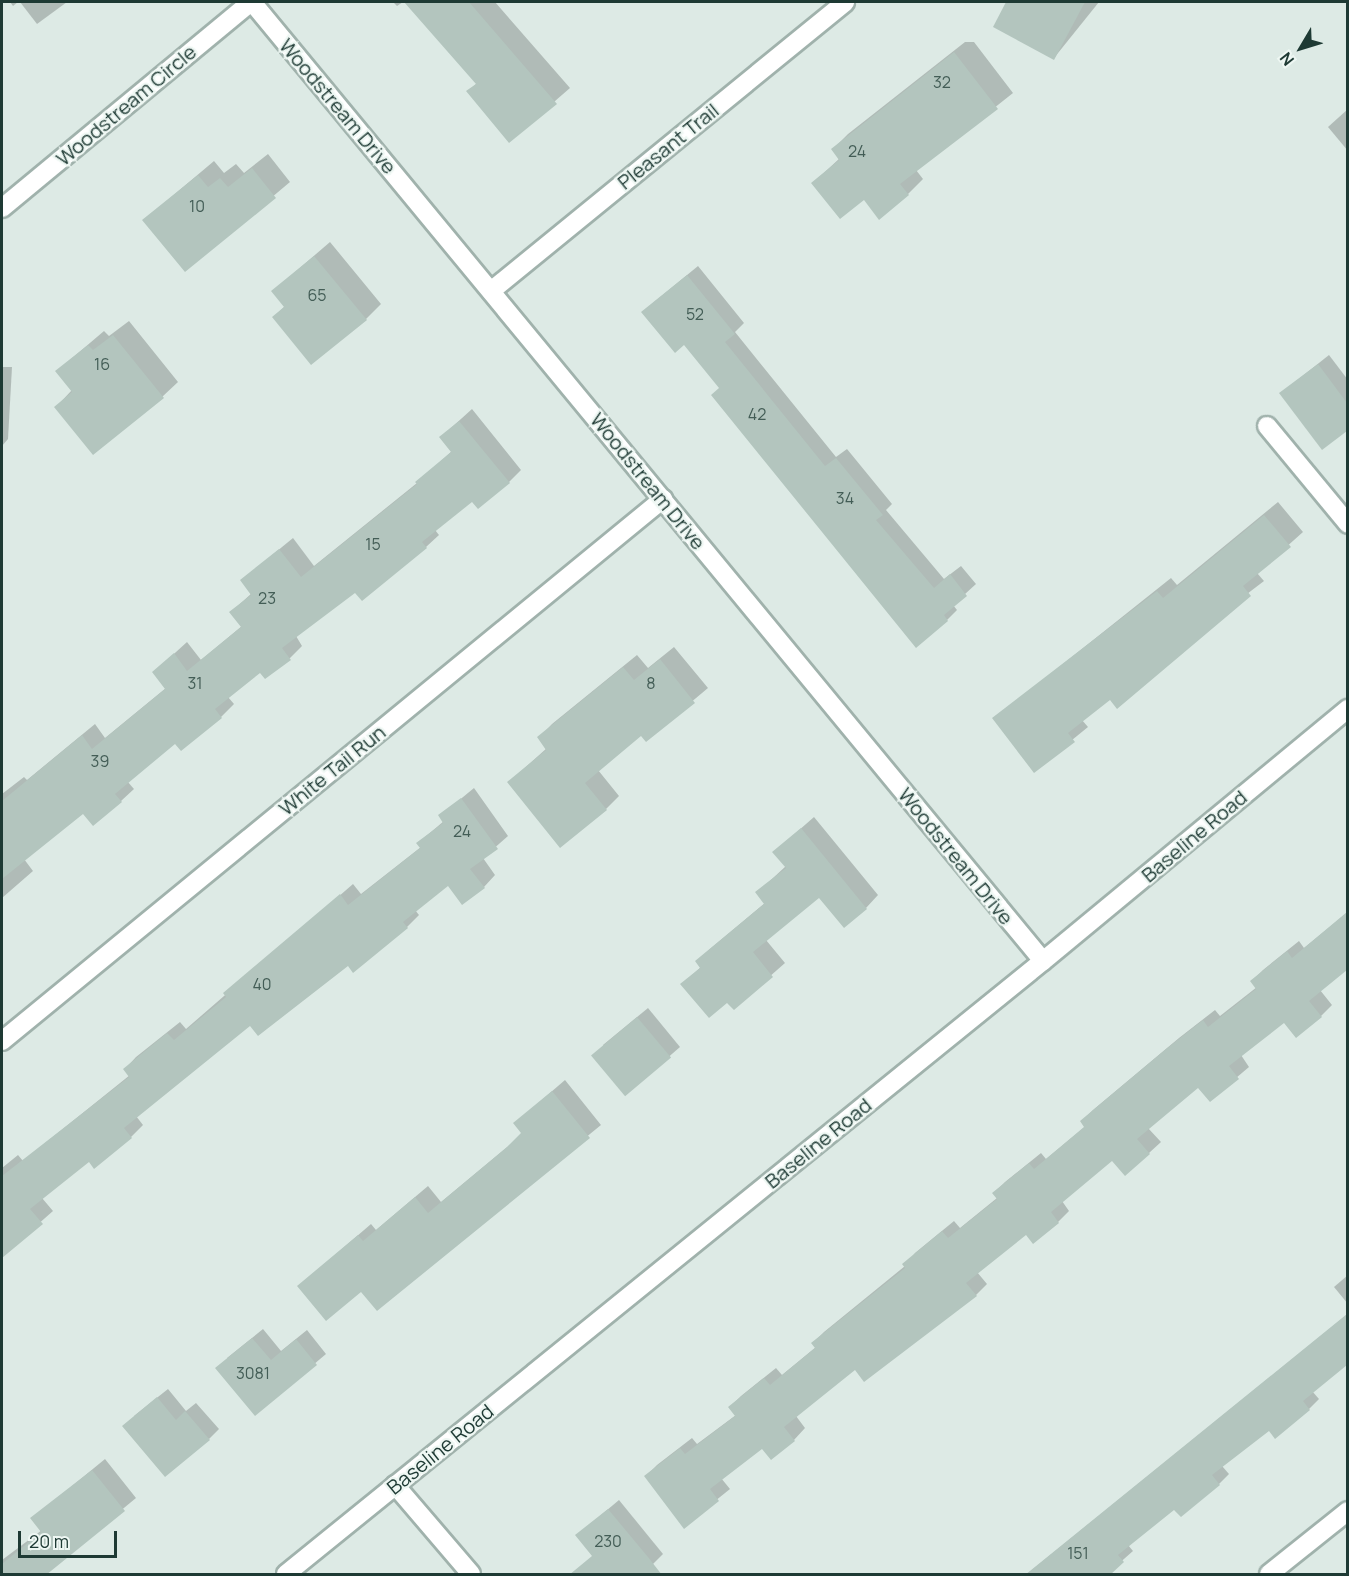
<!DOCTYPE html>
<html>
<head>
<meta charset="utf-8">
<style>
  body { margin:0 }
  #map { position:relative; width:1349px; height:1576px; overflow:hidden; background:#ddeae5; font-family:Manrope,sans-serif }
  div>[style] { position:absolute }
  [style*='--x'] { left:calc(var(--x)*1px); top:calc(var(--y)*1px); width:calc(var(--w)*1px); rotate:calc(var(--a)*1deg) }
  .shadow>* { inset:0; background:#0003 }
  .building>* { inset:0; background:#b3c5be; transform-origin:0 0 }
  .roads { filter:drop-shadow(2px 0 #a0b2ac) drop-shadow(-2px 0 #a0b2ac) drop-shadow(0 2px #a0b2ac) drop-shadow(0 -2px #a0b2ac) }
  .minor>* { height:18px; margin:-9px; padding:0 9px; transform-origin:9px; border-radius:9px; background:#fff }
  span { translate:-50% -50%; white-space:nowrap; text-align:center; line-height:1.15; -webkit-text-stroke:4.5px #eef7f3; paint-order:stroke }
  .number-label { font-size:16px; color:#435d56 }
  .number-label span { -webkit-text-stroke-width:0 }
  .street-label { font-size:20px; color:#1e3a34 }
  .frame { position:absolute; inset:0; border:3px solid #1e3a34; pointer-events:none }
  .north { position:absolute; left:1271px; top:18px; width:60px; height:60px; -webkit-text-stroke:4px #eef7f3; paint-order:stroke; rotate:232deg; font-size:16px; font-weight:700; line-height:24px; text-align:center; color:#1e3a34 }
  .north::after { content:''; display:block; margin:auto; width:21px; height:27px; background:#1e3a34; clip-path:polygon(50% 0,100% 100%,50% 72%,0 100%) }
  .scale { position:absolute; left:18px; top:1531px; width:99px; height:27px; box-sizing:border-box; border:3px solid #1e3a34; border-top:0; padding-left:8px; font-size:18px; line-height:21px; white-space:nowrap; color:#1e3a34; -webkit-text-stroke:4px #eef7f3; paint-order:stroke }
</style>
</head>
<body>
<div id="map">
  <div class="shadow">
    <i style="clip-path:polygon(10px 2px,18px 2px,13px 6px)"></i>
    <i style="clip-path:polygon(20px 2px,67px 2px,37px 24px)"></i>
    <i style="clip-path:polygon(393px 2px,403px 2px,397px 6px)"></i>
    <i style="clip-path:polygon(406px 2px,495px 2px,570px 88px,509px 141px,468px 92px,477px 83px)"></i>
    <i style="clip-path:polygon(1008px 2px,1099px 2px,1054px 58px,995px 27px)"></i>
    <i style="clip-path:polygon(965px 42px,974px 42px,1013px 93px,916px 170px,923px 179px,908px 194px,864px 198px,813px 183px,840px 158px,833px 149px,848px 134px)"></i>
    <i style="clip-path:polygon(1348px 109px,1348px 151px,1328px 127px)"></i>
    <i style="clip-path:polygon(268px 154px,290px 182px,185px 270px,144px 220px,214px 161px,224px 173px,236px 164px,244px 173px)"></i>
    <i style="clip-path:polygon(330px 242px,381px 304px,366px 319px,274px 317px,285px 306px,273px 291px)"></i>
    <i style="clip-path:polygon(698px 266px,744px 323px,735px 332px,836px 457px,847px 449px,892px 504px,886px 510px,944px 579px,961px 566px,976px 584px,953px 605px,957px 610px,947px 620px,721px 388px,653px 303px)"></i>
    <i style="clip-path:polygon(129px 321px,178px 382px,162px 397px,56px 407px,72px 390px,57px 371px,104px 331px,109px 336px)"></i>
    <i style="clip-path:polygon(1329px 355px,1348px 380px,1348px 429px,1323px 448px,1281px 393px)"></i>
    <i style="clip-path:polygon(2px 367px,12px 367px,8px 439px,2px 446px)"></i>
    <i style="clip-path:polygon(472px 409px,521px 470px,509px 482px,472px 500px,435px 530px,439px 535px,426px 547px,356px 591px,296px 636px,302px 646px,290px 658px,260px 671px,228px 697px,234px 704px,221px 717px,175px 742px,127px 781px,134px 789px,121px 801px,83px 812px,24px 859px,33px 871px,2px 898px,2px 794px,24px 777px,27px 780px,95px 724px,105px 738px,166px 688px,154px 672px,187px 642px,201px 660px,242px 626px,231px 612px,252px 593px,242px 580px,293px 538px,314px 566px,417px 483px,452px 451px,441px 437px)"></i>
    <i style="clip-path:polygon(1278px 502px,1303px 532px,1257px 573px,1264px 581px,1082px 720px,1088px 727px,1034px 771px,994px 719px,1171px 578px,1177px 585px)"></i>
    <i style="clip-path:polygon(674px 647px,708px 688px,646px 740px,641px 734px,598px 770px,619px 796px,606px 809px,509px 782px,547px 748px,539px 738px,552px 724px,637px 655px,648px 668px)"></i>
    <i style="clip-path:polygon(474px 788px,508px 836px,483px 858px,495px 875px,484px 887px,449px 884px,415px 910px,419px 915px,407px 927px,353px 971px,348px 964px,250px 1024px,136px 1116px,143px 1125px,131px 1137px,94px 1167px,89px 1160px,42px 1198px,53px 1211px,2px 1256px,2px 1168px,18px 1155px,23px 1161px,130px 1075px,125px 1069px,136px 1057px,180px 1022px,186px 1029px,353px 884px,361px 894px,421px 847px,418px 843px,444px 821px,440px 816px)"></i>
    <i style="clip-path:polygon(814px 817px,878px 895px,866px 908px,819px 896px,766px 940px,785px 963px,734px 1008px,728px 1001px,682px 984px,701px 967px,697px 961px,710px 949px,765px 903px,757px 893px,786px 866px,774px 852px)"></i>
    <i style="clip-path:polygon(1348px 912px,1348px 968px,1320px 990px,1332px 1005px,1321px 1016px,1284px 1021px,1241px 1055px,1249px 1067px,1210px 1100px,1198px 1086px,1148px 1128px,1161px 1142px,1149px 1153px,1125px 1174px,1113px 1159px,1062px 1201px,1069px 1211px,1058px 1222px,1026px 1233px,977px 1272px,987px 1284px,976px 1295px,855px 1368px,796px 1416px,805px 1428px,794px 1440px,762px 1447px,721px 1478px,730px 1489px,684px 1526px,646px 1476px,657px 1465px,692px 1438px,697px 1444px,736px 1415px,730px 1407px,741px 1396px,776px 1368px,782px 1375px,816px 1347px,813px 1343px,824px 1332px,905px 1266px,915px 1253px,954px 1221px,960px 1228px,997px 1198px,994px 1193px,1005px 1182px,1041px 1153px,1046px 1159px,1086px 1126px,1082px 1121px,1093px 1110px,1179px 1038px,1215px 1010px,1220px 1016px,1257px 987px,1252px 981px,1263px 970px,1299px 941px,1304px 948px)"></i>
    <i style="clip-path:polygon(648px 1008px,680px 1047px,626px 1094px,603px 1045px)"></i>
    <i style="clip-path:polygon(565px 1080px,601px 1125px,377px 1308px,361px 1290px,299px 1286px,371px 1224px,376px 1230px,428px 1186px,441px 1202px,518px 1138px,523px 1133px,515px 1123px)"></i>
    <i style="clip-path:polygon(1348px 1275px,1348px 1304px,1334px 1287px)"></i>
    <i style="clip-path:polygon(1348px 1314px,1348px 1363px,1312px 1391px,1319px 1399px,1309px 1409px,1269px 1429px,1222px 1466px,1229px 1474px,1219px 1484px,1174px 1508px,1128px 1545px,1133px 1551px,1107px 1574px,1027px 1574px)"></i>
    <i style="clip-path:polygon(263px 1329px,281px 1351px,307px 1330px,326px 1354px,255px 1414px,227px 1358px)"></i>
    <i style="clip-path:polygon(168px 1389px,186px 1411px,196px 1403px,219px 1429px,209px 1439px,134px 1416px)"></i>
    <i style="clip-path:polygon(105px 1459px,136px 1498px,44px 1574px,2px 1574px,2px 1560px,42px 1530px,32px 1519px)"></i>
    <i style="clip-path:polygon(619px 1500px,663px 1554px,653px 1564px,594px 1555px,588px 1526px)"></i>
  </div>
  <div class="building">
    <i style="clip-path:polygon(404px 2px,469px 2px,557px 104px,509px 143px,466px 91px,476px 84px)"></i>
    <i style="clip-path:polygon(1006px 2px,1085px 2px,1054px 60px,993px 27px)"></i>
    <i style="clip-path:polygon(954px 52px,998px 109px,900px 184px,909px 195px,879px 220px,864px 200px,840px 219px,811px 183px,839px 160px,831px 149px)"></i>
    <i style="clip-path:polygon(252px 168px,276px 198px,185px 272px,142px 220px,198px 175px,208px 187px,220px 178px,228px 187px)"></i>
    <i style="clip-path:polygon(314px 256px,367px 320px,311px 365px,272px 317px,284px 307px,271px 291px)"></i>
    <i style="clip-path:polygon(687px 275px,735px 334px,725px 342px,825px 466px,836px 458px,883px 515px,876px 520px,934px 588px,950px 574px,967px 596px,944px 615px,948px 621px,916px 648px,711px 395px,719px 388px,684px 345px,675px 353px,641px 312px)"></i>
    <i style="clip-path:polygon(113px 335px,164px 398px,93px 455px,54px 407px,72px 392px,55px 371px,88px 345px,93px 350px)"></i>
    <i style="clip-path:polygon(1318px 364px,1347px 403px,1347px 431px,1322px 450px,1279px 393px)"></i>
    <i style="clip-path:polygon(459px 421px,510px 483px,478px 509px,472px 502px,422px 542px,427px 548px,362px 601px,355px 593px,282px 648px,291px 660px,265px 679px,260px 673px,215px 709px,222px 718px,181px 751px,175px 744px,115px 794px,122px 802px,93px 826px,83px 814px,2px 879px,2px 801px,82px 735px,92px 749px,165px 689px,152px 672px,174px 653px,187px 671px,241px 627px,229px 612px,251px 595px,240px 580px,279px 549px,301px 577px,417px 484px,415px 482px,451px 452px,439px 437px)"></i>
    <i style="clip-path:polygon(1264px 515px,1291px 547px,1243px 586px,1251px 596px,1117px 709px,1110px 700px,1068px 733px,1075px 742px,1034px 773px,992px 718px,1157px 591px,1163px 598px)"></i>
    <i style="clip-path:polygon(660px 659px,695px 703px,646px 742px,641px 736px,585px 783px,607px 810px,560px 848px,507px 782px,546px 750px,537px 737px,623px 667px,634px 680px)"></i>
    <i style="clip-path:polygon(461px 798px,498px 849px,470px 869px,485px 888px,462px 905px,448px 886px,403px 922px,408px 928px,353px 973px,348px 966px,258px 1036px,250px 1026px,124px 1128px,132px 1138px,94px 1169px,89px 1162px,30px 1209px,43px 1224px,2px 1258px,2px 1176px,129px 1077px,123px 1069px,167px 1033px,174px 1040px,226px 997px,223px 993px,340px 894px,348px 905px,420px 848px,416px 843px,443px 823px,438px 815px)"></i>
    <i style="clip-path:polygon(801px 828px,867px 909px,844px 928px,819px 898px,753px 952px,773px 977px,734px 1010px,727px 1003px,709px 1018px,680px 984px,700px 968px,695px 961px,764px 904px,755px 892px,786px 868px,772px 852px)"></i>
    <i style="clip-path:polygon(1347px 912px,1347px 970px,1309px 1001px,1322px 1017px,1296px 1038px,1284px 1023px,1229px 1066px,1239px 1079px,1210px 1102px,1198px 1088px,1137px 1139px,1150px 1154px,1125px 1176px,1112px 1161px,1051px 1212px,1059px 1223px,1033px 1244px,1026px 1235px,966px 1283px,977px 1296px,864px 1382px,855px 1370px,784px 1427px,795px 1441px,771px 1460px,762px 1449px,710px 1489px,719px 1501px,684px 1529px,644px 1476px,680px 1448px,685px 1454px,735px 1416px,728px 1407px,764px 1378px,770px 1385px,815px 1348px,811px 1343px,905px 1268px,902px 1264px,942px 1231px,948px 1238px,997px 1199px,992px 1193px,1029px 1163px,1034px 1169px,1084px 1127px,1080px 1121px,1166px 1049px,1203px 1020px,1208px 1027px,1256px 989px,1250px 981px,1287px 951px,1292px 958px)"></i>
    <i style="left:637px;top:1017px;width:53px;height:60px;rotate:50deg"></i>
    <i style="clip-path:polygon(552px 1091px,590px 1138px,377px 1311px,361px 1292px,326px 1321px,297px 1286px,358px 1235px,363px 1241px,415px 1197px,428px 1213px,507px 1147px,521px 1133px,513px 1123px)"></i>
    <i style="clip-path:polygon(1347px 1314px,1347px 1365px,1303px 1401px,1310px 1410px,1275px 1439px,1269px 1431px,1212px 1475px,1220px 1485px,1181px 1517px,1174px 1510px,1118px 1555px,1124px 1562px,1110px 1575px,1025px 1575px)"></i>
    <i style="clip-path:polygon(252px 1338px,271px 1360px,296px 1339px,317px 1365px,255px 1416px,215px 1368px)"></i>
    <i style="clip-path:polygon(157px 1397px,176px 1420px,185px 1411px,210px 1440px,165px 1477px,122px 1426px)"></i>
    <i style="clip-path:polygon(92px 1470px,125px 1511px,46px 1575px,2px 1575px,2px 1564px,41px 1532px,30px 1518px)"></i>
    <i style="clip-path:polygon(608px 1509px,648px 1557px,662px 1575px,569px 1575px,592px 1556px,575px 1535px)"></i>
  </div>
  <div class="roads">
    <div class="minor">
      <i style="--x:252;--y:2;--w:1243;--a:50.48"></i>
      <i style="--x:2;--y:208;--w:323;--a:-39.6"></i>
      <i style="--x:491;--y:291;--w:457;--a:-39.2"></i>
      <i style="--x:1267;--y:426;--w:127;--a:50.4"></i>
      <i style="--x:2;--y:1041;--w:855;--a:-39.35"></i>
      <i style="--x:395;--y:1485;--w:117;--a:49.5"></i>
      <i style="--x:286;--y:1574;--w:974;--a:-39"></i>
      <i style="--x:1043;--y:961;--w:396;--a:-39.6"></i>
      <i style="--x:1269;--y:1574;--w:101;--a:-38.6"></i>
    </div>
  </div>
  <div class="number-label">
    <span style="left:942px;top:82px">32</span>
    <span style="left:857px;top:151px">24</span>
    <span style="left:197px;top:206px">10</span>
    <span style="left:317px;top:295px">65</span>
    <span style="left:695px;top:314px">52</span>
    <span style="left:102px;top:364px">16</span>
    <span style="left:757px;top:414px">42</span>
    <span style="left:845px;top:498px">34</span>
    <span style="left:373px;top:544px">15</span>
    <span style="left:267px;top:598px">23</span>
    <span style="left:195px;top:683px">31</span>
    <span style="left:651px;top:683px">8</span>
    <span style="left:100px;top:761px">39</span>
    <span style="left:462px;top:831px">24</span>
    <span style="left:262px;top:984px">40</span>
    <span style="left:253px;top:1373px">3081</span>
    <span style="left:608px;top:1541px">230</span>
    <span style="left:1078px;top:1553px">151</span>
  </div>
  <div class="street-label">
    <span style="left:126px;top:105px;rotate:-40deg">Woodstream Circle</span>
    <span style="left:338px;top:106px;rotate:50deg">Woodstream Drive</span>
    <span style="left:668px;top:146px;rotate:-39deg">Pleasant Trail</span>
    <span style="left:648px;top:481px;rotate:51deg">Woodstream Drive</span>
    <span style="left:332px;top:770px;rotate:-39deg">White Tail Run</span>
    <span style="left:1194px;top:836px;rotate:-40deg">Baseline Road</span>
    <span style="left:956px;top:856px;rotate:51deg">Woodstream Drive</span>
    <span style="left:818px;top:1143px;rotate:-39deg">Baseline Road</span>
    <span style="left:440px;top:1449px;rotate:-39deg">Baseline Road</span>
  </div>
  <div class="frame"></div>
  <div class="north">N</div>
  <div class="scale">20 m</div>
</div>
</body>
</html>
